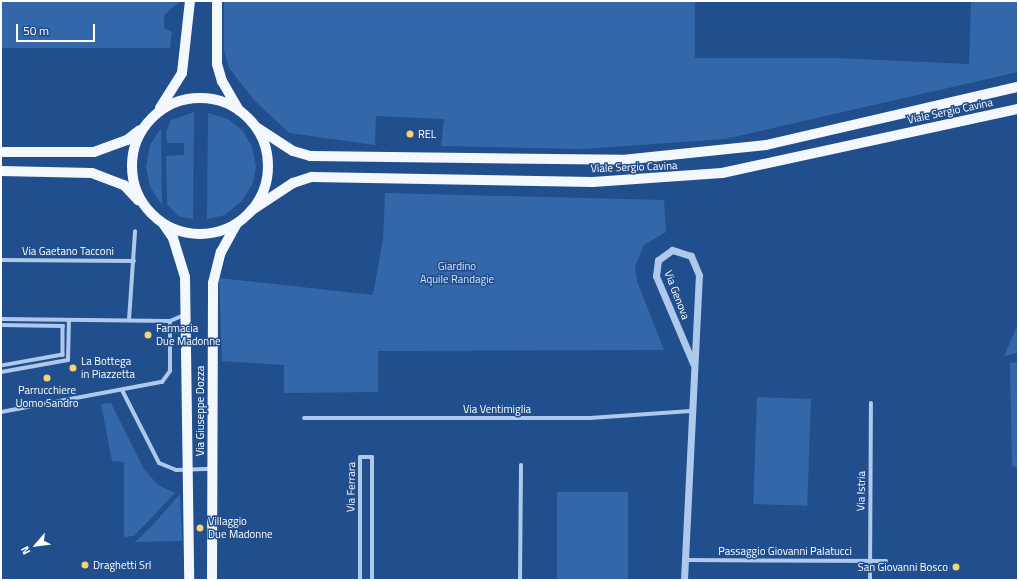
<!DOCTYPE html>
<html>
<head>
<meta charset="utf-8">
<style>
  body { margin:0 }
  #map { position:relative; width:1019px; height:581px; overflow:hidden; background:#214e8c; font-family:"Titillium Web",sans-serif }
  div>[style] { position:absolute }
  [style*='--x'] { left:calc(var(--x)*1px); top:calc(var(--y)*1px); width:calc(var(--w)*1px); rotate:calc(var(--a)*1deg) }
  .green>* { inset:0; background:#3467a9; transform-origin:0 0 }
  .pedestrian>* { height:3.5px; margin:-1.75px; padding:0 1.75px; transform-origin:1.75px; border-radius:1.75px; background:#aec9eb }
  .minor>* { height:4px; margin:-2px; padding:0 2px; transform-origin:2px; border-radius:2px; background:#aec9eb }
  .tertiary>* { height:7px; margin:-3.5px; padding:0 3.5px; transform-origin:3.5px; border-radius:3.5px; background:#aec9eb }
  .primary>* { height:10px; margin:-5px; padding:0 5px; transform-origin:5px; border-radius:5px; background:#f3f7fe }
  .primary>.ring { margin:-5px; padding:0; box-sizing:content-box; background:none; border:10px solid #f3f7fe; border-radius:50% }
  .dots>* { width:11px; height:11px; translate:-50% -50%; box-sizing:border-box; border:2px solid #214e8c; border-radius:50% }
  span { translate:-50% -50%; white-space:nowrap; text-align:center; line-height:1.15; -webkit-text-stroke:3px #214e8c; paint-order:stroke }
  .street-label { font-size:11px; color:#fff }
  .poi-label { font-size:11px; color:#fff }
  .left { translate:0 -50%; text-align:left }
  .right { translate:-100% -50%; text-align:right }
  .park-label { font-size:11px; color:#d3e3f8 }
  .frame { position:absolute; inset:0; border:2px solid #fff; pointer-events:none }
  .north { position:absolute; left:16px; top:525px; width:40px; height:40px; -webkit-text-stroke:3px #214e8c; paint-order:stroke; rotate:242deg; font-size:11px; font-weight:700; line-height:16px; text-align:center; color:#fff }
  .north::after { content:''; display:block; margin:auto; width:14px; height:18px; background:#fff; clip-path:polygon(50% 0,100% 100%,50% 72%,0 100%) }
  .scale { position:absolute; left:16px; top:24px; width:79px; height:18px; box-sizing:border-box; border:2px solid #fff; border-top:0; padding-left:5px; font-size:12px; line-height:14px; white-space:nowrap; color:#fff; -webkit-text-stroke:3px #214e8c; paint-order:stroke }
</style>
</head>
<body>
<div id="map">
  <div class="green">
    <i style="clip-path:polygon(1px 1px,181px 1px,164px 15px,164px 28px,172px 32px,170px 48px,1px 48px)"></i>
    <i style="clip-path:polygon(224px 1px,695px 1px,695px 58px,835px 58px,969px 64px,971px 1px,1018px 1px,1018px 72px,725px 139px,584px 149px,441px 146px,444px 119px,376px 116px,375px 145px,289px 133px,254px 100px,229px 68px,224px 50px)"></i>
    <i style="clip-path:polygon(194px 112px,193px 219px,178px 216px,167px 204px,166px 156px,184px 155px,184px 143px,167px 143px,166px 132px,171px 120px)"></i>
    <i style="clip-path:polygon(208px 113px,228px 119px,243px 131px,252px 147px,256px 166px,253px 183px,242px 201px,225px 215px,207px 219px)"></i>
    <i style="clip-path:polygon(161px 128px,162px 205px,150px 187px,146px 167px,150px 145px)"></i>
    <i style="clip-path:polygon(385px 193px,664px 200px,666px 232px,644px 245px,635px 267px,637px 281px,664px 350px,378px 351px,378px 392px,284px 393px,284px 365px,222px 361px,219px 278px,373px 295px,383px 239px)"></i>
    <i style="clip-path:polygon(1018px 324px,1018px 353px,1004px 356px)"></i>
    <i style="clip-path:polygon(1018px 362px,1018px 467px,1012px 466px,1010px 363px)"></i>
    <i style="left:757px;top:397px;width:54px;height:107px;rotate:2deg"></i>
    <i style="clip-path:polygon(111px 403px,144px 469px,158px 485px,175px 493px,134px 536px,124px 537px,124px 462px,112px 461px,101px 404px)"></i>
    <i style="left:557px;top:492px;width:71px;height:88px"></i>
    <i style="clip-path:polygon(180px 494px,182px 541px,135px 542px,152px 526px)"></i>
  </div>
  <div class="pedestrian">
    <i style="--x:1;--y:325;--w:62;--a:0.9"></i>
    <i style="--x:63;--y:326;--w:29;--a:90"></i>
    <i style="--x:63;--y:355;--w:63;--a:169.9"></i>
    <i style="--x:686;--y:560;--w:200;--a:0.3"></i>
  </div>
  <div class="minor">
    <i style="--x:1;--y:260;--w:133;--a:0.4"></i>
    <i style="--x:1;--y:319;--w:169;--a:0.7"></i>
    <i style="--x:170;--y:321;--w:15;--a:-23"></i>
    <i style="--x:129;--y:320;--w:89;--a:-86.1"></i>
    <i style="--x:1;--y:372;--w:68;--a:-10.2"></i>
    <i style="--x:68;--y:360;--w:40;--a:-88.6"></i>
    <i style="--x:122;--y:390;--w:82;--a:63.1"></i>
    <i style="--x:159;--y:463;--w:18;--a:22"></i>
    <i style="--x:176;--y:470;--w:36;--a:-2"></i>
    <i style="--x:1;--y:412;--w:164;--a:-10.6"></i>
    <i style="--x:162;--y:382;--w:14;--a:-54"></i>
    <i style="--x:170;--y:371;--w:50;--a:-90"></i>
    <i style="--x:304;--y:418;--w:286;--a:0"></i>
    <i style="--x:590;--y:418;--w:101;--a:-4"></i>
    <i style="--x:360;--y:580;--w:123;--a:-90"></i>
    <i style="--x:360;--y:457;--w:12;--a:0"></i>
    <i style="--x:372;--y:457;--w:123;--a:90"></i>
    <i style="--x:520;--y:580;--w:115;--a:-89.5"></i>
    <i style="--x:870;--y:580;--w:177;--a:-89.7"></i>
  </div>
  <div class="tertiary">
    <i style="--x:684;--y:580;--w:305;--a:-87.2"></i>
    <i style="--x:699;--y:275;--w:21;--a:-113"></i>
    <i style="--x:691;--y:256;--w:20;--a:-162"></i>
    <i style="--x:672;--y:250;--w:17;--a:144"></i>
    <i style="--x:658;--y:260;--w:16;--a:97"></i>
    <i style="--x:656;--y:276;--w:95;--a:67"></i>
  </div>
  <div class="primary">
    <i style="--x:217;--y:1;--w:63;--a:90"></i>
    <i style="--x:217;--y:64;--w:18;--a:74"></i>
    <i style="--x:222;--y:81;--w:34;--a:60"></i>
    <i class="ring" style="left:132px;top:98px;width:126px;height:126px"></i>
    <i style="--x:160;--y:108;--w:41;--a:-57.8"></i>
    <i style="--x:182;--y:73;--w:72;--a:-83.7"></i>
    <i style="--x:256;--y:127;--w:44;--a:33"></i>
    <i style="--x:293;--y:151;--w:18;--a:16"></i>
    <i style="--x:310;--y:156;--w:312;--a:0.7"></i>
    <i style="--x:622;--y:160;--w:145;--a:-5.9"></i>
    <i style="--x:766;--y:145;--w:259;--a:-13"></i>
    <i style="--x:1;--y:152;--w:93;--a:0"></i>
    <i style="--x:94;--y:152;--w:35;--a:-20"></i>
    <i style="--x:127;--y:140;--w:16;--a:-38"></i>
    <i style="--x:1;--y:171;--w:91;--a:1.3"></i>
    <i style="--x:92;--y:173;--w:34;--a:21"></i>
    <i style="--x:124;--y:185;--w:21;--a:47"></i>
    <i style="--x:252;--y:210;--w:49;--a:-33.4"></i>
    <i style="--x:293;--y:183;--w:20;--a:-18"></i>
    <i style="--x:312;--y:177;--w:281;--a:1"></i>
    <i style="--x:593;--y:182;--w:129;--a:-4"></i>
    <i style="--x:722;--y:173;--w:303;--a:-12.2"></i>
    <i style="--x:164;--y:225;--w:16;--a:55"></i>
    <i style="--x:173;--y:238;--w:41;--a:72.9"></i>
    <i style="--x:185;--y:277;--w:303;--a:89.2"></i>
    <i style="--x:212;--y:580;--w:297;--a:-89.8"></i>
    <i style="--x:213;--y:283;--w:32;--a:-76"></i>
    <i style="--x:221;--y:252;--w:33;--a:-61"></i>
  </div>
  <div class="dots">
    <i style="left:410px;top:134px;background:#f8d36f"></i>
    <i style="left:148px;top:335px;background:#f8d36f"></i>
    <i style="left:73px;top:368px;background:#f8d36f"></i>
    <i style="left:47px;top:378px;background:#f8d36f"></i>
    <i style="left:200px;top:528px;background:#f8d36f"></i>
    <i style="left:85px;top:565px;background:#f8d36f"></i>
    <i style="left:956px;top:567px;background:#f8d36f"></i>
  </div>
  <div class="street-label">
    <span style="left:950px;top:111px;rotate:-12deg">Viale Sergio Cavina</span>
    <span style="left:634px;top:167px;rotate:-2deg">Viale Sergio Cavina</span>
    <span style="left:68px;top:251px">Via Gaetano Tacconi</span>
    <span style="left:677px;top:295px;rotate:69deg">Via Genova</span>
    <span style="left:497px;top:409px">Via Ventimiglia</span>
    <span style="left:200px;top:411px;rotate:-90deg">Via Giuseppe Dozza</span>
    <span style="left:351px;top:487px;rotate:-89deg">Via Ferrara</span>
    <span style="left:861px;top:491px;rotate:-89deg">Via Istria</span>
    <span style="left:785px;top:551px">Passaggio Giovanni Palatucci</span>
  </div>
  <div class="poi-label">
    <span class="left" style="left:418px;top:134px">REL</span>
    <span class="left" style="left:156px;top:335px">Farmacia<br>Due Madonne</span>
    <span class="left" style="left:81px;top:368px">La Bottega<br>in Piazzetta</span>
    <span style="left:47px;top:397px">Parrucchiere<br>Uomo Sandro</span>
    <span class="left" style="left:208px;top:528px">Villaggio<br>Due Madonne</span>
    <span class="left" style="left:93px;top:565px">Draghetti Srl</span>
    <span class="right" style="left:948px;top:567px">San Giovanni Bosco</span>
  </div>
  <div class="park-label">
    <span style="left:457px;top:273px">Giardino<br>Aquile Randagie</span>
  </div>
  <div class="frame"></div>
  <div class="north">N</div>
  <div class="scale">50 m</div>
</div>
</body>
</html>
